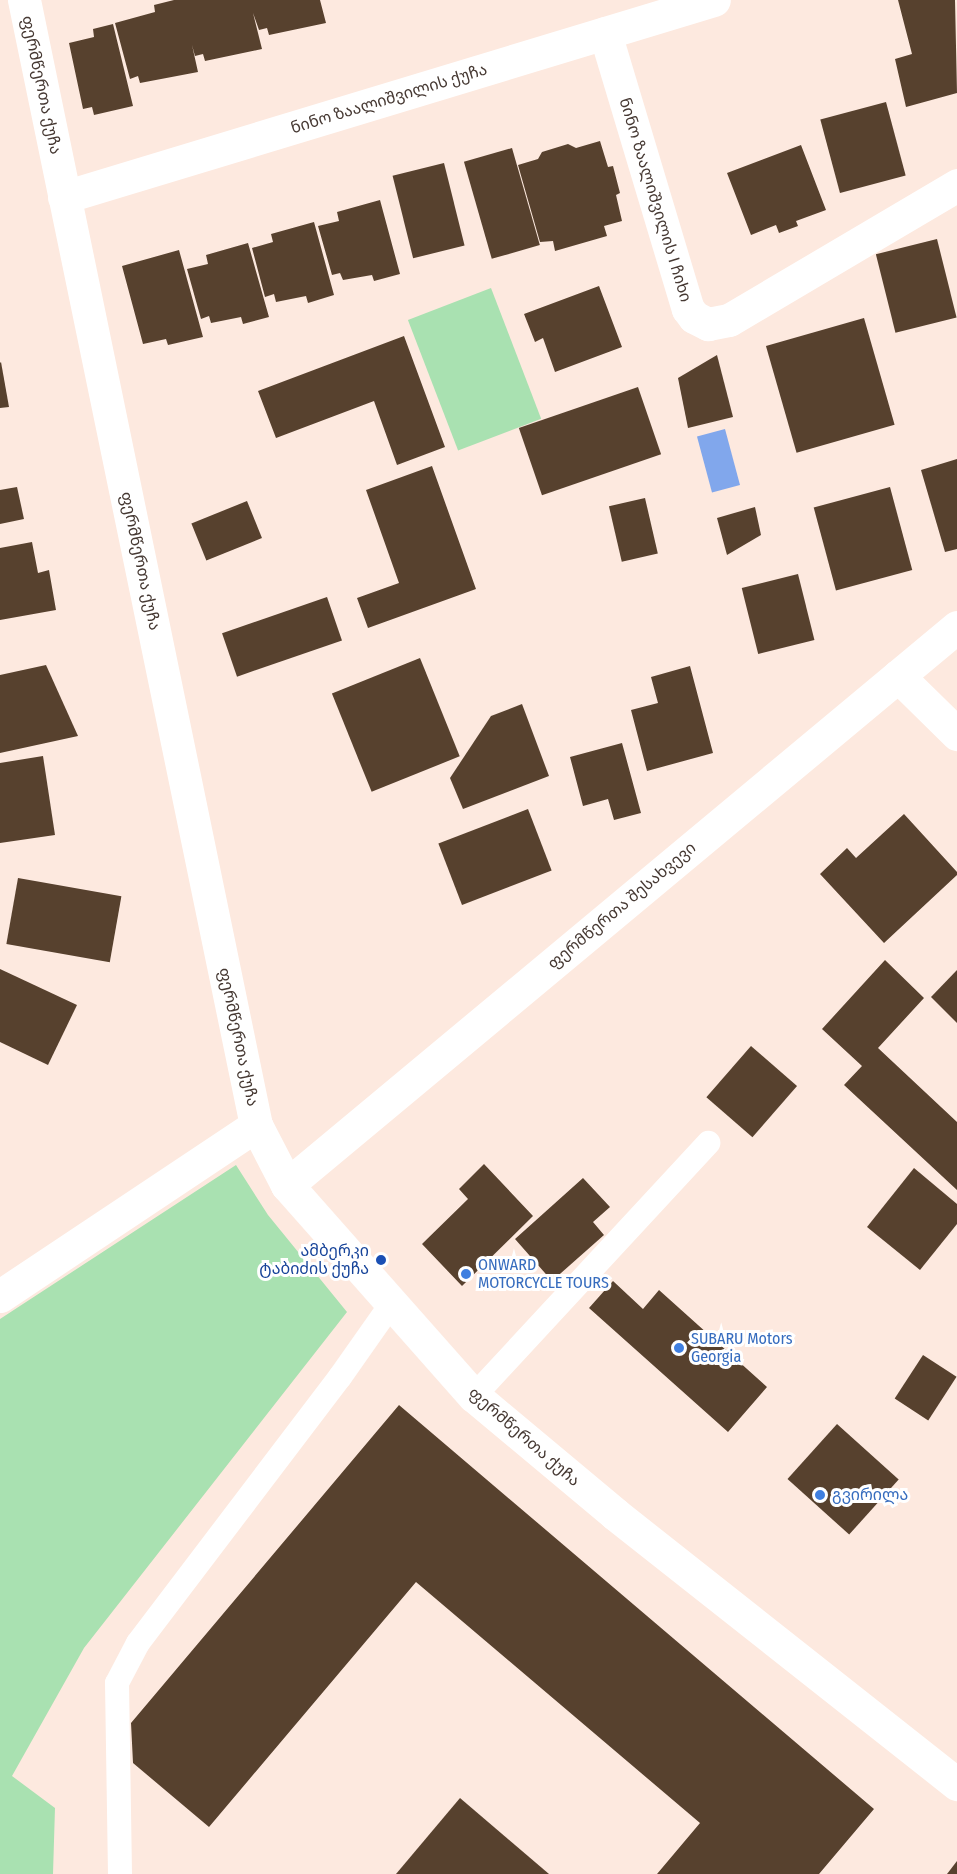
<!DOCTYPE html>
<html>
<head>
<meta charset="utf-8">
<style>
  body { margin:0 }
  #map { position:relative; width:957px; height:1874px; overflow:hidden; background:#fde9df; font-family:"Fira Sans Condensed","Noto Sans Georgian",sans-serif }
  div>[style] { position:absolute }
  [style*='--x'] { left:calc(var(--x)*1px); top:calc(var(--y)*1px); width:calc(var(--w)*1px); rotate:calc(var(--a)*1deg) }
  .green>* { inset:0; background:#a9e1b1; transform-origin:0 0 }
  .water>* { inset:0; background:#81a7ec; transform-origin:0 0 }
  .building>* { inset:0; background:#57412e; transform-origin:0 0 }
  .lane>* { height:24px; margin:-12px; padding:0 12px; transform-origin:12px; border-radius:12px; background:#fff }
  .street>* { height:33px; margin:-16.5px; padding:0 16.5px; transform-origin:16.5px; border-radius:16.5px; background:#fff }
  .secondary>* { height:33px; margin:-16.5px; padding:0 16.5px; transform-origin:16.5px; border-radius:16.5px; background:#fff }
  .dots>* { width:16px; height:16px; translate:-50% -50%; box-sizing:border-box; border:3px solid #fff; border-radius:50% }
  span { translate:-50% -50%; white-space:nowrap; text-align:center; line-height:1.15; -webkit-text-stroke:6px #fff; paint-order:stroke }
  .street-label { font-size:16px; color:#463933 }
  .transit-label { font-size:16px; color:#164399 }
  .right { translate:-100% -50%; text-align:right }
  .shop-label { font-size:16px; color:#366cbe }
  .left { translate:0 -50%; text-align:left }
</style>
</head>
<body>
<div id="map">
  <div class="green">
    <i style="left:491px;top:288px;width:140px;height:89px;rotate:69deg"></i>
    <i style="clip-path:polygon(236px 1165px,268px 1215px,347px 1312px,84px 1648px,12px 1776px,55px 1808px,53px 1874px,0 1874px,0 1319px)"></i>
  </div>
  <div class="water">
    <i style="left:725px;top:429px;width:58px;height:29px;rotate:75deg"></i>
  </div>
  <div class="building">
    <i style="clip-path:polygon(174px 0,320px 0,326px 23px,269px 35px,267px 28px,259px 30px,253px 13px,262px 49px,205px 61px,203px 54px,195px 56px,192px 45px,198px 72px,140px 83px,138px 76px,130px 79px,115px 23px,155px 12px,154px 5px)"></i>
    <i style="clip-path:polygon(898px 0,955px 0,957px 93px,906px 107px,895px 59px,912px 54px)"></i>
    <i style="clip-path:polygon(113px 24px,133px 106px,94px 115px,92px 107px,83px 109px,69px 43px,94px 37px,93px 29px)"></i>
    <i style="left:886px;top:102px;width:76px;height:68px;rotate:75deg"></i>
    <i style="clip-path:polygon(600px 141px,608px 167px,613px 166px,620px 193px,616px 195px,622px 221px,604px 226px,607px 236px,555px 251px,553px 241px,540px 242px,518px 165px,538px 159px,542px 152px,568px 144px,576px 148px)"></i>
    <i style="clip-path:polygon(801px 145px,826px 210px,796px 221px,798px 226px,779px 233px,776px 225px,751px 235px,727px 173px)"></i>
    <i style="left:512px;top:148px;width:101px;height:50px;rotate:74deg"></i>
    <i style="left:444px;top:163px;width:85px;height:53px;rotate:76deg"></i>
    <i style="clip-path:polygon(380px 200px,400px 274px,374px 281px,372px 275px,343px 280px,340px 273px,332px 275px,318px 226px,339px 221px,337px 212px)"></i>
    <i style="clip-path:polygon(314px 222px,334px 295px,308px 303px,306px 296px,276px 302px,274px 294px,265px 297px,252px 248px,273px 242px,271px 234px)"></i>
    <i style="left:937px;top:239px;width:81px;height:63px;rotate:76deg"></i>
    <i style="clip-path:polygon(248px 243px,269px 317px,243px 324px,241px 317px,211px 323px,209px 316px,201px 319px,187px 269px,208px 264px,206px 255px)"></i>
    <i style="clip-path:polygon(179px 250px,203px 337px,168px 345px,166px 339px,143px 344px,122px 266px)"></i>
    <i style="clip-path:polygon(599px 286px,622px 347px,555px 372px,543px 338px,535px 342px,524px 314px)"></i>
    <i style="left:864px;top:318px;width:111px;height:102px;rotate:74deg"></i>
    <i style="clip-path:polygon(404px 336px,445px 447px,397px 465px,374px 401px,276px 438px,258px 391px)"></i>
    <i style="clip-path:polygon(717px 355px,733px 417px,688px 428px,678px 378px)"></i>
    <i style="clip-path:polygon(1px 362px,9px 407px,0 408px,0 363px)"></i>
    <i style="left:638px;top:387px;width:71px;height:126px;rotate:71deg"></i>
    <i style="clip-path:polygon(957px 459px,957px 549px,945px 552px,921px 470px)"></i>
    <i style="clip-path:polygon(432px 466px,476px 589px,368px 628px,357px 598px,399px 583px,366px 490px)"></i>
    <i style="clip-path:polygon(17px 487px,24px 519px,0 524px,0 490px)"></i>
    <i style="left:890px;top:487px;width:86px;height:79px;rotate:75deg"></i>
    <i style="left:645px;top:498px;width:57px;height:37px;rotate:77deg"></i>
    <i style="left:247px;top:501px;width:40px;height:60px;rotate:68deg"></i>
    <i style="clip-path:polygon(755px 507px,761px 535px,727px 555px,717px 518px)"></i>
    <i style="clip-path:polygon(32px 542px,38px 573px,49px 570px,56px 610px,0 620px,0 548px)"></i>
    <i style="left:798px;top:574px;width:68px;height:58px;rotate:76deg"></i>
    <i style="left:327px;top:597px;width:46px;height:111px;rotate:71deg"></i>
    <i style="left:420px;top:658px;width:106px;height:95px;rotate:68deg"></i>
    <i style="clip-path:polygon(46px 665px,78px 736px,0 753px,0 675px)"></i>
    <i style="clip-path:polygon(690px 666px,713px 753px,647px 771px,631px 710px,658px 703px,651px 677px)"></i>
    <i style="clip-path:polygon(522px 704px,549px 776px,463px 809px,450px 778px,491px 716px)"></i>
    <i style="clip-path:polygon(622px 743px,641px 813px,614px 820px,608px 799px,583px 806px,570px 757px)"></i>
    <i style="clip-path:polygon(43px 756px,55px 835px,0 843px,0 763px)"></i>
    <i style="left:528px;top:809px;width:66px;height:96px;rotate:69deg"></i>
    <i style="clip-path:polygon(904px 814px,957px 872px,957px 875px,884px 943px,820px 874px,847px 848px,856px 858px)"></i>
    <i style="left:18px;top:878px;width:105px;height:67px;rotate:10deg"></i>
    <i style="clip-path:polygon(885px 960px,924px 998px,878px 1048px,957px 1122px,957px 1190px,844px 1085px,862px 1066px,822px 1029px)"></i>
    <i style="clip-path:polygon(0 969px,77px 1005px,48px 1065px,0 1042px)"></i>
    <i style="clip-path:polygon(957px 970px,957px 1023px,931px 997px)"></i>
    <i style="left:751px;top:1046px;width:61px;height:68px;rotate:41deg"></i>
    <i style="clip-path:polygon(484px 1164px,533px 1216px,462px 1286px,422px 1244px,468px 1199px,459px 1189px)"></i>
    <i style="clip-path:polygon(914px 1168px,957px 1204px,957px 1224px,920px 1270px,867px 1227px)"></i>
    <i style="clip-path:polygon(583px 1178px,610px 1207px,593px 1222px,604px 1235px,552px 1281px,515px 1239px)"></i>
    <i style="clip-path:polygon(613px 1281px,643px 1309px,659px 1290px,767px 1387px,728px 1432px,589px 1308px)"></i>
    <i style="left:923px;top:1355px;width:40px;height:52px;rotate:33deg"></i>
    <i style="clip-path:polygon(399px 1405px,874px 1809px,819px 1874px,657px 1874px,700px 1823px,416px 1582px,209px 1827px,133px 1763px,131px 1723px)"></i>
    <i style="left:837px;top:1424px;width:83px;height:74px;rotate:42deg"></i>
    <i style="clip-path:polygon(460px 1798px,549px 1874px,396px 1874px)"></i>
    <i style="clip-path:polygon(957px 1861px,957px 1874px,947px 1874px)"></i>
  </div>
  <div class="lane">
    <i style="--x:474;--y:1396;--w:345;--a:-47.2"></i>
    <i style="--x:120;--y:1874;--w:191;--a:-90.9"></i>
    <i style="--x:117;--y:1683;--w:45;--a:-62.3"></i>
    <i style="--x:138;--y:1643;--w:334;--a:-52.8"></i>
    <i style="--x:340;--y:1377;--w:90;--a:-54.9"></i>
  </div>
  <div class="street">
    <i style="--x:605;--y:33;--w:288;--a:73.3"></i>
    <i style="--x:688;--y:309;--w:10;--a:53"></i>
    <i style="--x:694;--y:317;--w:16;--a:27"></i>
    <i style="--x:708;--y:324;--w:21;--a:-11"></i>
    <i style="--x:729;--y:320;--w:265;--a:-30.6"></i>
    <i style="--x:64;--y:197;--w:679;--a:-16.86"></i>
    <i style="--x:898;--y:676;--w:83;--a:44.5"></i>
    <i style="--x:287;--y:1185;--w:872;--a:-39.79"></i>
    <i style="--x:0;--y:1296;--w:308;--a:-33.7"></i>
  </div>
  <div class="secondary">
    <i style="--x:24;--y:0;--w:1149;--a:78.35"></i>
    <i style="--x:256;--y:1125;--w:68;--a:62.7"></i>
    <i style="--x:287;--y:1185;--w:282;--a:48.5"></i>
    <i style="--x:474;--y:1396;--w:184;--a:39.9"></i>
    <i style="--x:615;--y:1514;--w:436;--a:38.3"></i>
  </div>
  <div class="dots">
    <i style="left:381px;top:1260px;background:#1a4fb4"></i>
    <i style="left:466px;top:1274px;background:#3f7fe0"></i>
    <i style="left:679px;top:1348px;background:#3f7fe0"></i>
    <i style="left:820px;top:1495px;background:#3f7fe0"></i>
  </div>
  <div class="street-label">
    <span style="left:41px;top:85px;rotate:78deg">ფერმწერთა ქუჩა</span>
    <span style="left:389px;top:99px;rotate:-17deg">ნინო ზაალიშვილის ქუჩა</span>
    <span style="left:655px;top:200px;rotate:73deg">ნინო ზაალიშვილის I ჩიხი</span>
    <span style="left:140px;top:561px;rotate:78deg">ფერმწერთა ქუჩა</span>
    <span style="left:622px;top:906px;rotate:-40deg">ფერმწერთა შესახვევი</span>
    <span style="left:238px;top:1037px;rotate:78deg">ფერმწერთა ქუჩა</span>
    <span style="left:524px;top:1437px;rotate:41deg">ფერმწერთა ქუჩა</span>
  </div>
  <div class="transit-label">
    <span class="right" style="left:369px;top:1260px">ამბერკი<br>ტაბიძის ქუჩა</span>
  </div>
  <div class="shop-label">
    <span class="left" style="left:478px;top:1274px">ONWARD<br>MOTORCYCLE TOURS</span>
    <span class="left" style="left:691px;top:1348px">SUBARU Motors<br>Georgia</span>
    <span class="left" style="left:832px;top:1495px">გვირილა</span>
  </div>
</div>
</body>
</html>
